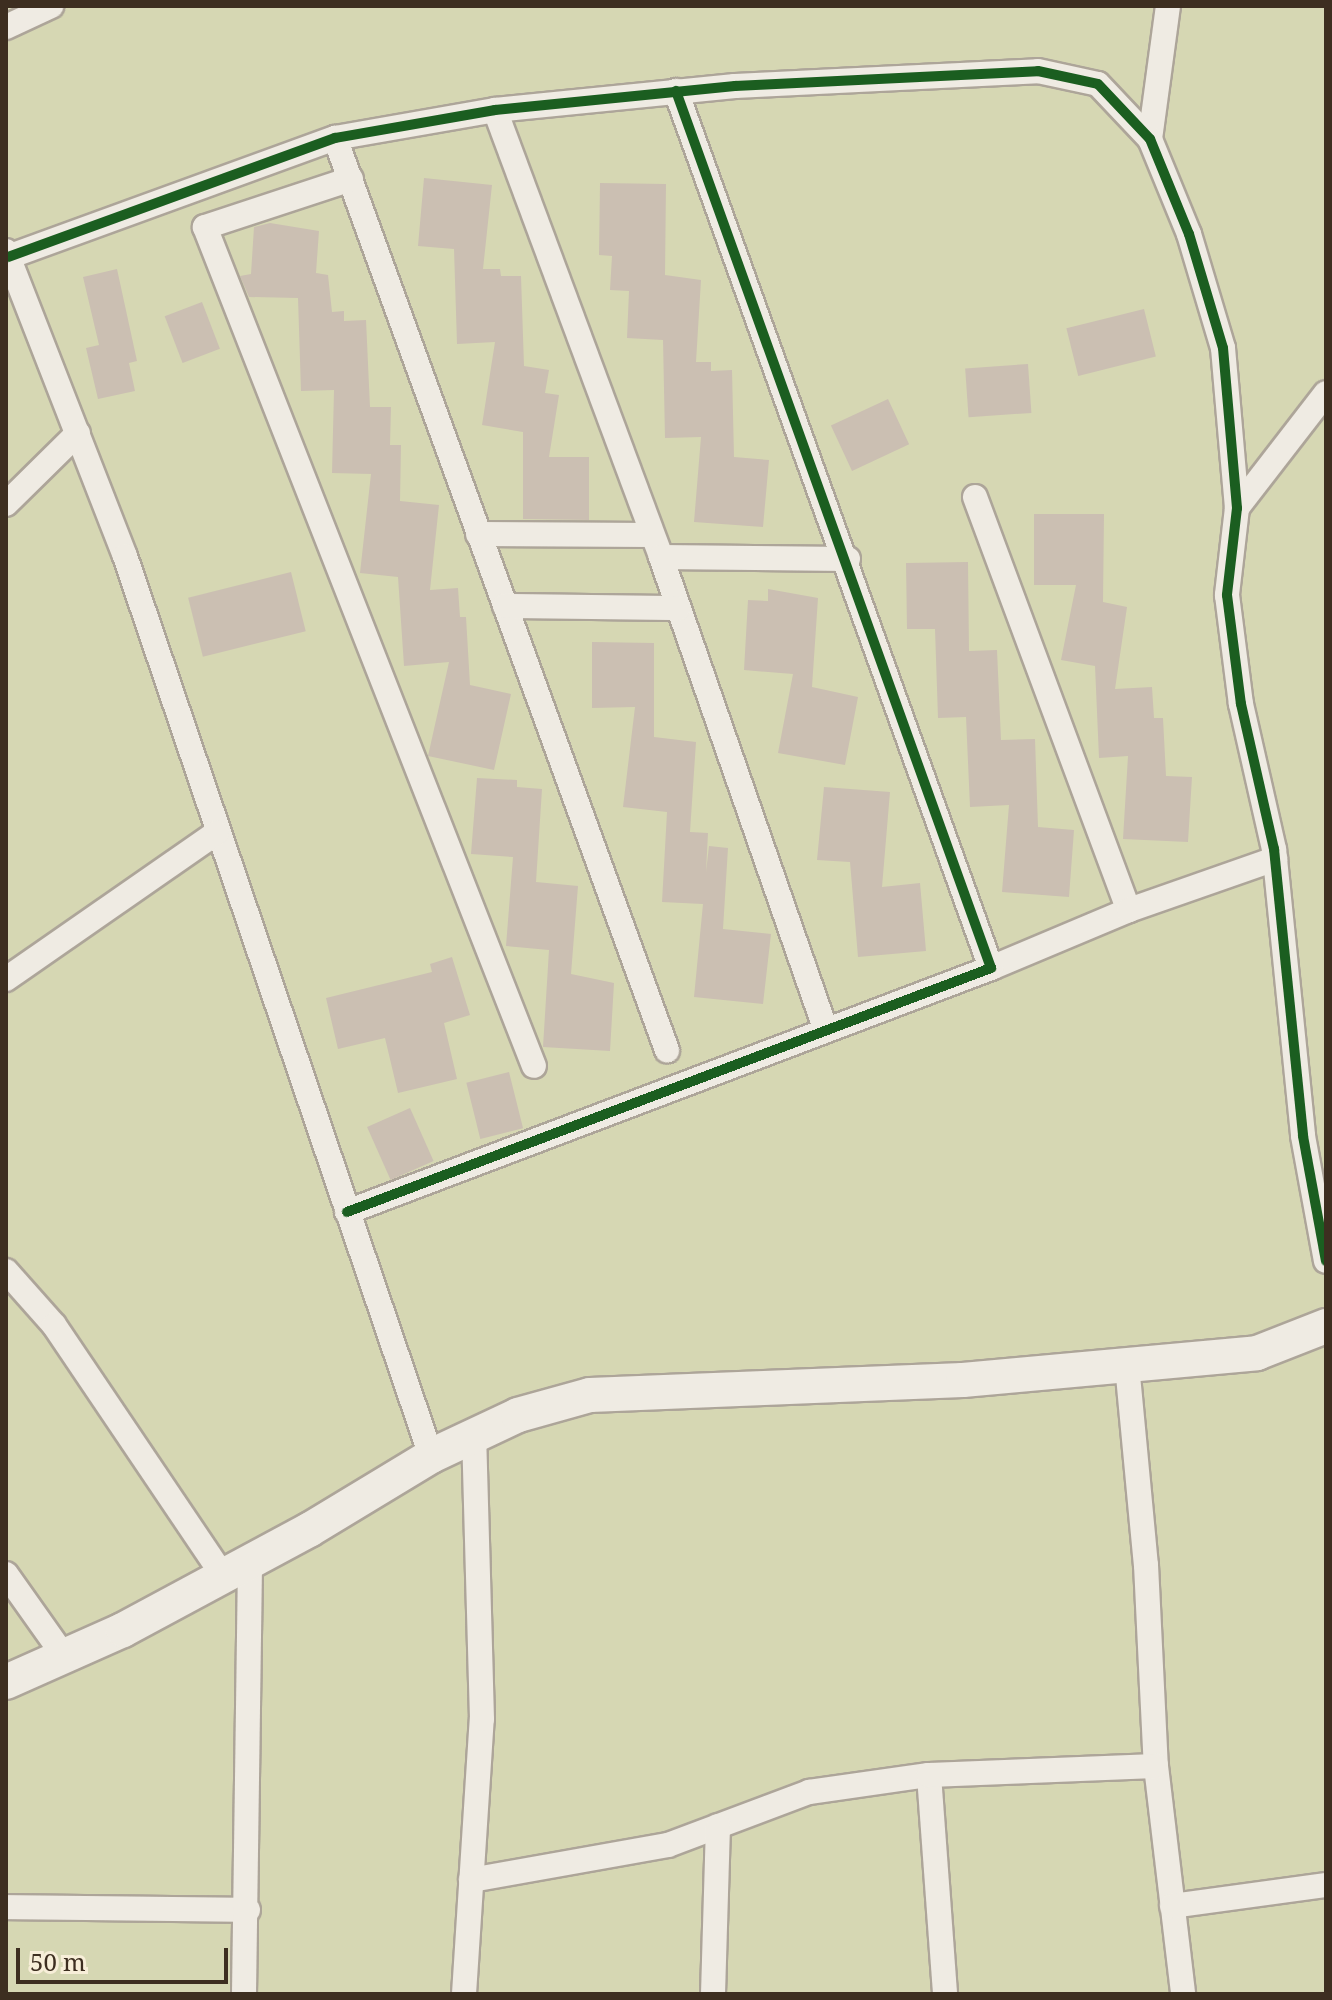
<!DOCTYPE html>
<html>
<head>
<meta charset="utf-8">
<style>
  body { margin:0 }
  #map { position:relative; width:1332px; height:2000px; overflow:hidden; background:#e7e0d1; font-family:"Noto Serif",serif }
  div>[style] { position:absolute }
  [style*='--x'] { left:calc(var(--x)*1px); top:calc(var(--y)*1px); width:calc(var(--w)*1px); rotate:calc(var(--a)*1deg) }
  .green>* { inset:0; background:#d6d7b3; transform-origin:0 0 }
  .building>* { inset:0; background:#cbbfb2; transform-origin:0 0 }
  .roads { filter:drop-shadow(2px 0 #ada599) drop-shadow(-2px 0 #ada599) drop-shadow(0 2px #ada599) drop-shadow(0 -2px #ada599) }
  .minor>* { height:24px; margin:-12px; padding:0 12px; transform-origin:12px; border-radius:12px; background:#efebe3 }
  .secondary>* { height:34px; margin:-17px; padding:0 17px; transform-origin:17px; border-radius:17px; background:#efebe3 }
  .cycleway>* { height:10px; margin:-5px; padding:0 5px; transform-origin:5px; border-radius:5px; background:#1b5e20 }
  span { translate:-50% -50%; white-space:nowrap; text-align:center; line-height:1.15; -webkit-text-stroke:6px #f7eed8; paint-order:stroke }
  .frame { position:absolute; inset:0; border:8px solid #3d2e20; pointer-events:none }
  .scale { position:absolute; left:16px; top:1948px; width:212px; height:36px; box-sizing:border-box; border:4px solid #3d2e20; border-top:0; padding-left:10px; font-size:24px; line-height:28px; white-space:nowrap; color:#3d2e20; -webkit-text-stroke:6px #f7eed8; paint-order:stroke }
</style>
</head>
<body>
<div id="map">
  <div class="green">
    <i style="left:6px;top:6px;width:1320px;height:1988px"></i>
  </div>
  <div class="building">
    <i style="clip-path:polygon(424px 178px,492px 185px,483px 269px,500px 269px,501px 276px,521px 276px,524px 366px,549px 370px,545px 393px,559px 395px,549px 457px,589px 457px,589px 520px,523px 519px,523px 432px,482px 425px,495px 342px,457px 344px,454px 249px,418px 246px)"></i>
    <i style="clip-path:polygon(600px 183px,666px 184px,665px 275px,701px 280px,696px 362px,711px 362px,711px 371px,732px 370px,734px 457px,769px 460px,763px 527px,694px 522px,701px 437px,665px 438px,663px 340px,627px 338px,629px 291px,610px 290px,612px 256px,599px 255px)"></i>
    <i style="clip-path:polygon(270px 223px,319px 231px,316px 273px,328px 275px,332px 312px,344px 311px,344px 321px,366px 320px,370px 407px,391px 407px,390px 445px,401px 445px,400px 501px,439px 505px,430px 590px,458px 588px,460px 617px,466px 617px,470px 685px,511px 694px,494px 770px,428px 756px,449px 662px,404px 666px,398px 577px,360px 573px,371px 474px,332px 473px,334px 390px,301px 391px,298px 298px,249px 297px,240px 276px,251px 274px,254px 227px)"></i>
    <i style="clip-path:polygon(117px 269px,137px 361px,129px 363px,135px 391px,98px 399px,86px 348px,99px 345px,83px 277px)"></i>
    <i style="left:202px;top:302px;width:50px;height:40px;rotate:69deg"></i>
    <i style="left:1144px;top:309px;width:49px;height:80px;rotate:76deg"></i>
    <i style="left:1028px;top:364px;width:49px;height:63px;rotate:86deg"></i>
    <i style="left:888px;top:399px;width:50px;height:63px;rotate:65deg"></i>
    <i style="clip-path:polygon(1034px 514px,1104px 514px,1103px 602px,1127px 607px,1115px 689px,1152px 687px,1154px 718px,1163px 718px,1166px 776px,1192px 777px,1188px 842px,1123px 839px,1128px 756px,1099px 758px,1095px 666px,1061px 660px,1076px 585px,1034px 585px)"></i>
    <i style="clip-path:polygon(968px 562px,969px 651px,997px 650px,1001px 740px,1035px 739px,1038px 827px,1074px 830px,1069px 897px,1002px 892px,1009px 805px,970px 807px,966px 717px,938px 718px,935px 629px,907px 629px,906px 563px)"></i>
    <i style="left:291px;top:572px;width:61px;height:106px;rotate:76deg"></i>
    <i style="clip-path:polygon(768px 589px,818px 598px,812px 687px,858px 697px,845px 765px,778px 753px,793px 674px,744px 670px,748px 600px,768px 601px)"></i>
    <i style="clip-path:polygon(592px 642px,654px 643px,654px 737px,696px 742px,690px 832px,708px 833px,706px 872px,709px 846px,728px 848px,723px 929px,771px 934px,763px 1004px,694px 997px,703px 904px,662px 902px,667px 812px,623px 807px,635px 707px,592px 708px)"></i>
    <i style="clip-path:polygon(477px 778px,517px 780px,517px 787px,542px 789px,536px 882px,578px 886px,571px 974px,614px 983px,610px 1051px,543px 1047px,549px 950px,506px 946px,513px 857px,471px 854px)"></i>
    <i style="clip-path:polygon(824px 787px,890px 792px,882px 887px,920px 883px,926px 951px,858px 957px,850px 862px,817px 860px)"></i>
    <i style="clip-path:polygon(452px 957px,470px 1015px,444px 1023px,457px 1079px,398px 1093px,385px 1038px,338px 1049px,326px 998px,432px 972px,430px 964px)"></i>
    <i style="left:509px;top:1072px;width:58px;height:44px;rotate:76deg"></i>
    <i style="left:410px;top:1108px;width:58px;height:47px;rotate:66deg"></i>
  </div>
  <div class="roads">
    <div class="minor">
      <i style="--x:6;--y:27;--w:50;--a:-25"></i>
      <i style="--x:495;--y:110;--w:477;--a:69.6"></i>
      <i style="--x:661;--y:557;--w:498;--a:70.8"></i>
      <i style="--x:335;--y:138;--w:971;--a:70"></i>
      <i style="--x:1150;--y:139;--w:134;--a:-82.3"></i>
      <i style="--x:351;--y:179;--w:154;--a:161.8"></i>
      <i style="--x:205;--y:227;--w:901;--a:68.59"></i>
      <i style="--x:6;--y:251;--w:327;--a:68.7"></i>
      <i style="--x:125;--y:556;--w:951;--a:71.22"></i>
      <i style="--x:8;--y:257;--w:348;--a:-20"></i>
      <i style="--x:335;--y:138;--w:162;--a:-9.9"></i>
      <i style="--x:495;--y:110;--w:241;--a:-5.7"></i>
      <i style="--x:735;--y:86;--w:303;--a:-2.8"></i>
      <i style="--x:1038;--y:71;--w:61;--a:12.2"></i>
      <i style="--x:1098;--y:84;--w:76;--a:46.6"></i>
      <i style="--x:1150;--y:139;--w:103;--a:67.7"></i>
      <i style="--x:1189;--y:234;--w:119;--a:73.4"></i>
      <i style="--x:1223;--y:348;--w:161;--a:85"></i>
      <i style="--x:1237;--y:508;--w:88;--a:96.6"></i>
      <i style="--x:1227;--y:595;--w:110;--a:82.7"></i>
      <i style="--x:1241;--y:704;--w:149;--a:77.2"></i>
      <i style="--x:1274;--y:849;--w:288;--a:84.2"></i>
      <i style="--x:1303;--y:1136;--w:127;--a:79.6"></i>
      <i style="--x:975;--y:497;--w:441;--a:69.6"></i>
      <i style="--x:6;--y:504;--w:101;--a:-44.6"></i>
      <i style="--x:1237;--y:508;--w:145;--a:-52.3"></i>
      <i style="--x:478;--y:534;--w:174;--a:0.3"></i>
      <i style="--x:661;--y:557;--w:187;--a:0.6"></i>
      <i style="--x:505;--y:606;--w:173;--a:0.7"></i>
      <i style="--x:991;--y:968;--w:150;--a:-22.8"></i>
      <i style="--x:1129;--y:910;--w:155;--a:-19.3"></i>
      <i style="--x:6;--y:979;--w:256;--a:-34.8"></i>
      <i style="--x:347;--y:1212;--w:689;--a:-20.75"></i>
      <i style="--x:991;--y:968;--w:932;--a:-109.76"></i>
      <i style="--x:6;--y:1271;--w:72;--a:48.4"></i>
      <i style="--x:54;--y:1325;--w:303;--a:56"></i>
      <i style="--x:1127;--y:1365;--w:201;--a:84.6"></i>
      <i style="--x:1146;--y:1565;--w:201;--a:87.2"></i>
      <i style="--x:1156;--y:1766;--w:230;--a:83.2"></i>
      <i style="--x:6;--y:1574;--w:100;--a:54.7"></i>
      <i style="--x:929;--y:1775;--w:220;--a:85.8"></i>
      <i style="--x:471;--y:1880;--w:200;--a:-10.1"></i>
      <i style="--x:668;--y:1845;--w:151;--a:-20.6"></i>
      <i style="--x:809;--y:1792;--w:121;--a:-8.1"></i>
      <i style="--x:929;--y:1775;--w:227;--a:-2.3"></i>
      <i style="--x:1172;--y:1906;--w:155;--a:-7.8"></i>
      <i style="--x:6;--y:1907;--w:242;--a:0.7"></i>
      <i style="--x:244;--y:1994;--w:432;--a:-89.2"></i>
      <i style="--x:464;--y:1994;--w:276;--a:-86.3"></i>
      <i style="--x:482;--y:1719;--w:283;--a:-91.6"></i>
      <i style="--x:713;--y:1994;--w:168;--a:-88.3"></i>
    </div>
    <div class="secondary">
      <i style="--x:6;--y:1682;--w:128;--a:-24"></i>
      <i style="--x:123;--y:1630;--w:211;--a:-28.3"></i>
      <i style="--x:309;--y:1530;--w:143;--a:-31.2"></i>
      <i style="--x:431;--y:1456;--w:96;--a:-25.2"></i>
      <i style="--x:518;--y:1415;--w:75;--a:-15.5"></i>
      <i style="--x:590;--y:1395;--w:373;--a:-2.3"></i>
      <i style="--x:963;--y:1380;--w:295;--a:-5.2"></i>
      <i style="--x:1257;--y:1353;--w:74;--a:-21.4"></i>
    </div>
  </div>
  <div class="cycleway">
    <i style="--x:8;--y:257;--w:348;--a:-20"></i>
    <i style="--x:335;--y:138;--w:162;--a:-9.9"></i>
    <i style="--x:495;--y:110;--w:241;--a:-5.7"></i>
    <i style="--x:735;--y:86;--w:303;--a:-2.8"></i>
    <i style="--x:1038;--y:71;--w:61;--a:12.2"></i>
    <i style="--x:1098;--y:84;--w:76;--a:46.6"></i>
    <i style="--x:1150;--y:139;--w:103;--a:67.7"></i>
    <i style="--x:1189;--y:234;--w:119;--a:73.4"></i>
    <i style="--x:1223;--y:348;--w:161;--a:85"></i>
    <i style="--x:1237;--y:508;--w:88;--a:96.6"></i>
    <i style="--x:1227;--y:595;--w:110;--a:82.7"></i>
    <i style="--x:1241;--y:704;--w:149;--a:77.2"></i>
    <i style="--x:1274;--y:849;--w:288;--a:84.2"></i>
    <i style="--x:1303;--y:1136;--w:127;--a:79.6"></i>
    <i style="--x:347;--y:1212;--w:689;--a:-20.75"></i>
    <i style="--x:991;--y:968;--w:932;--a:-109.76"></i>
  </div>
  <div class="frame"></div>
  <div class="scale">50 m</div>
</div>
</body>
</html>
